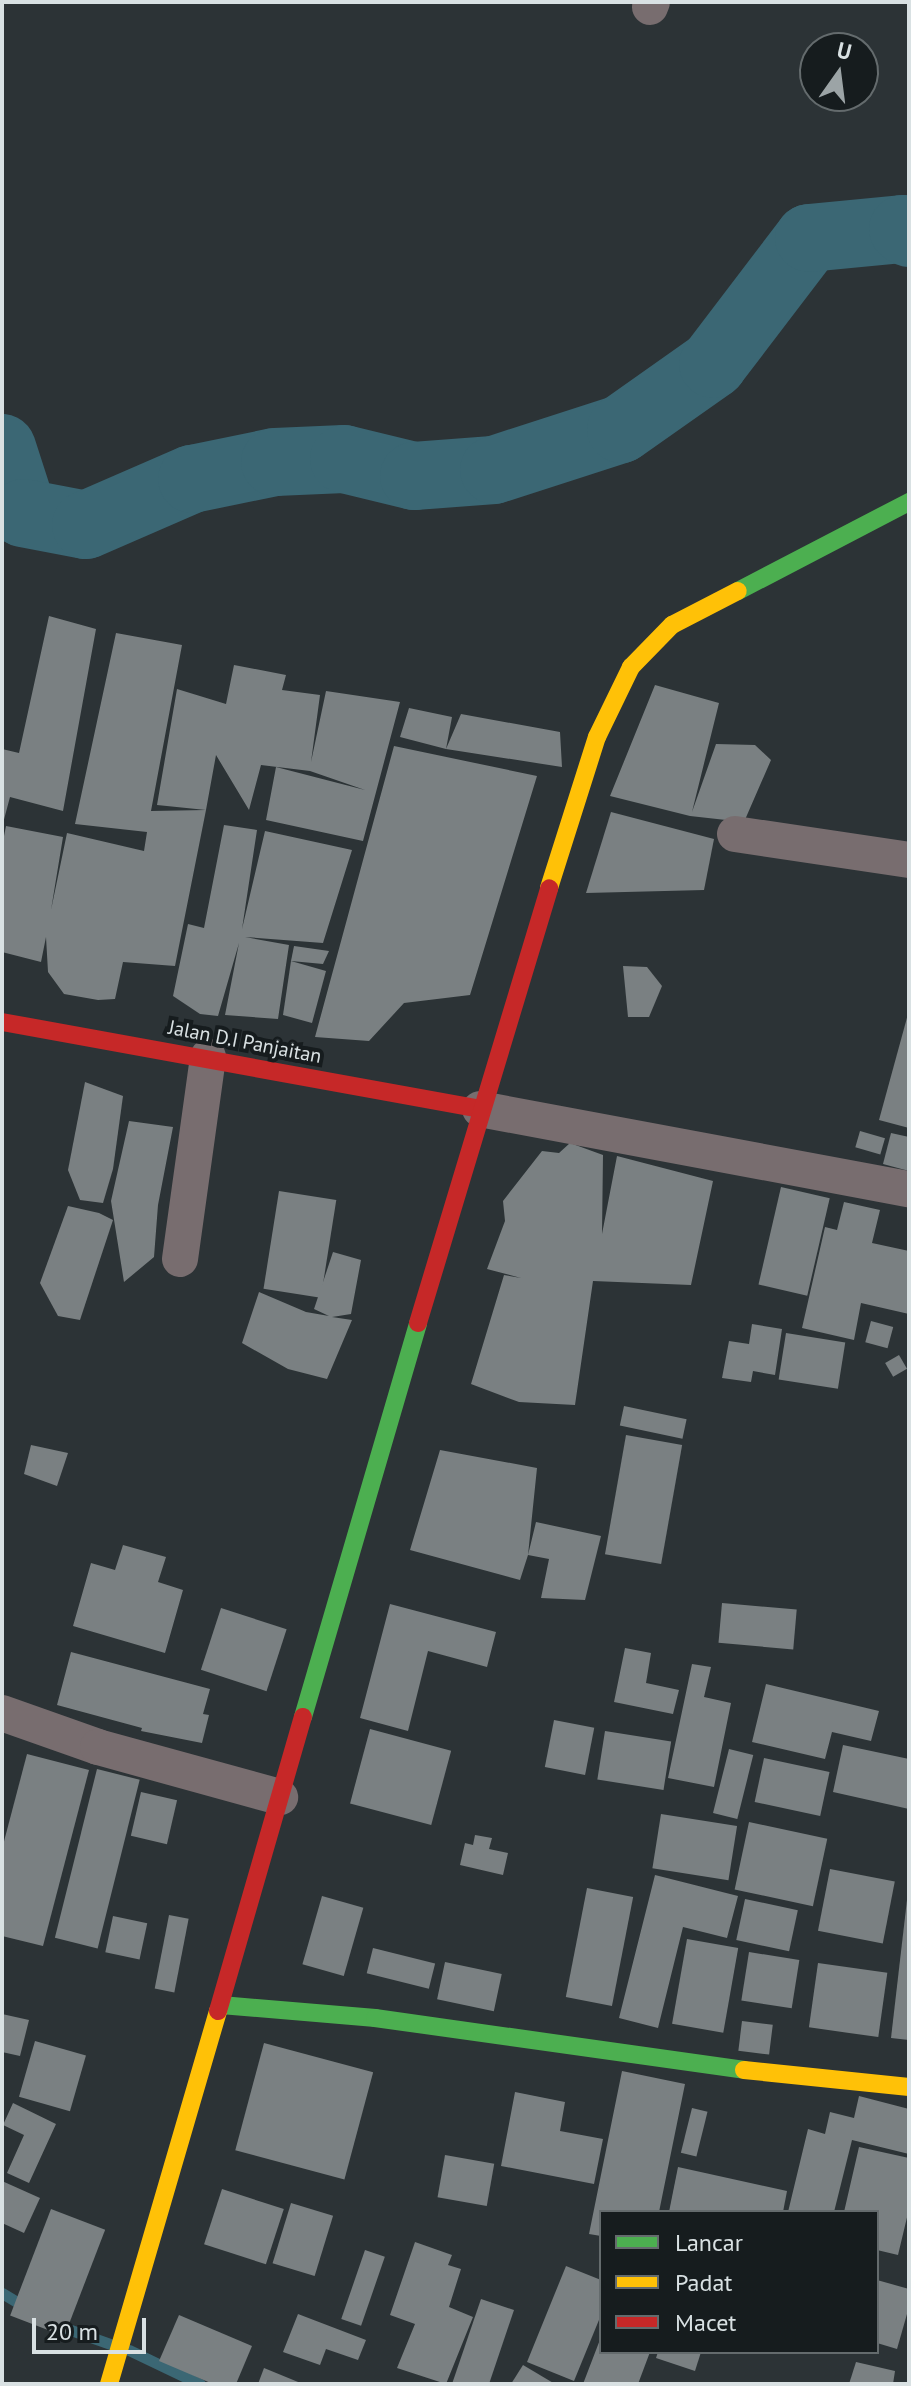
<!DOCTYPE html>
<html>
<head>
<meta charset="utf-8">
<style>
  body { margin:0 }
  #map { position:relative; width:911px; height:2386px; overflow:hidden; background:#2c3336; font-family:"PT Sans",sans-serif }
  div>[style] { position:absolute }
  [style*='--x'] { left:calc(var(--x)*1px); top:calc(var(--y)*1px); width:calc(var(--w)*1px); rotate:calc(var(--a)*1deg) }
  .stream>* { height:11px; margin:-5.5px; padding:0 5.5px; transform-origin:5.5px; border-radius:5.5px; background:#3b6774 }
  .river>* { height:68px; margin:-34px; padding:0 34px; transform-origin:34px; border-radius:34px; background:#3b6774 }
  .building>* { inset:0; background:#7a8082; transform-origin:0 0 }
  .street>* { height:36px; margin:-18px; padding:0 18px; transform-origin:18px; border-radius:18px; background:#786d6f }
  .fast>* { height:18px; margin:-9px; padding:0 9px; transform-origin:9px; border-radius:9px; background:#4caf50 }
  .slow>* { height:18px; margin:-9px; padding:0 9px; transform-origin:9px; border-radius:9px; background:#ffc107 }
  .jam>* { height:18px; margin:-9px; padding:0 9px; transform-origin:9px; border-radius:9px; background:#c62828 }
  span { translate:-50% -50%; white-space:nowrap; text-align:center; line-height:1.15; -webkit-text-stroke:8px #161c1e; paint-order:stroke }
  .street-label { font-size:20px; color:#d9e1e3 }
  .frame { position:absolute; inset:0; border:4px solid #d9e1e3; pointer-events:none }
  .legend { position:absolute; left:599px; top:2210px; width:280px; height:144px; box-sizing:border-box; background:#161c1e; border:2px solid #646b6d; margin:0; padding:10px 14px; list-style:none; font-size:24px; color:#d9e1e3 }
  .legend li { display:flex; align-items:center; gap:16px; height:40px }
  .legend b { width:40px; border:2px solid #646b6d }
  .north { position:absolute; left:799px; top:32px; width:80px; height:80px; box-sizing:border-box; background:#161c1e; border:2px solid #646b6d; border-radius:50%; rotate:14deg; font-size:22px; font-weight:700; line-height:32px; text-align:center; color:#d9e1e3 }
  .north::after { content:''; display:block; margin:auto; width:28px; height:36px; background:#9ca4a6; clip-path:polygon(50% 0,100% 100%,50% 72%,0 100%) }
  .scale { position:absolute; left:32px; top:2318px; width:114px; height:36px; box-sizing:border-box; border:4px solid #d9e1e3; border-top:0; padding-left:10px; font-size:24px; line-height:28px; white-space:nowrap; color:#d9e1e3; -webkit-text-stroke:6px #161c1e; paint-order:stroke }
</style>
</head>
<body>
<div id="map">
  <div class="stream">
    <i style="--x:2;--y:2293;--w:31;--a:31"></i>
    <i style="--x:54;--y:2324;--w:63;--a:19.6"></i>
    <i style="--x:129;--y:2350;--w:79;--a:25.6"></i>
  </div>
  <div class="river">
    <i style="--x:2;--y:448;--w:68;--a:72.1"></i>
    <i style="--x:23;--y:513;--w:64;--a:10.8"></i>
    <i style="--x:86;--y:525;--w:116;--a:-23.5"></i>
    <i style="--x:192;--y:479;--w:85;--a:-11.6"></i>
    <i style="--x:275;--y:462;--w:69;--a:-2.5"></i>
    <i style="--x:344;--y:459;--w:72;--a:13.7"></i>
    <i style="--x:414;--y:476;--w:80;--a:-4.3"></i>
    <i style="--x:494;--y:470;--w:133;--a:-17.9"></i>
    <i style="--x:621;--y:429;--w:113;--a:-35.2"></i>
    <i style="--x:713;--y:364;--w:158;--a:-52.7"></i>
    <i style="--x:809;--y:238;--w:94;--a:-5.5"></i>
    <i style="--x:903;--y:229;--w:7;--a:34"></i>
  </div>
  <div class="building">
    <i style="clip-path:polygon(49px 616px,96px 629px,63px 811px,10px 797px,2px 827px,2px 749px,19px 753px)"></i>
    <i style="clip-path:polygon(116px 633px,182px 645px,151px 811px,206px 810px,175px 966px,123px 962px,115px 999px,98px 1000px,64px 994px,48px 972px,46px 937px,41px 962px,2px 952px,2px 846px,6px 826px,63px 837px,51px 910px,67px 833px,144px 851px,147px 832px,75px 824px)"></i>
    <i style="clip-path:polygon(234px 665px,286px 675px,282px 690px,320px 695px,311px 762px,326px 691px,400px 702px,363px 841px,266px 820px,276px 767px,365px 790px,310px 771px,261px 765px,249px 810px,216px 755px,206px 810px,157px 805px,177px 689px,226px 704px)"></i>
    <i style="clip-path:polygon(655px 685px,719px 703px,692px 812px,716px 744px,755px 745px,771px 760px,744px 822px,690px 816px,610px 796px)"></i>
    <i style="clip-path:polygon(409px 708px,452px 717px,446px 749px,461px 714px,560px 732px,562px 767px,446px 749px,400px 737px)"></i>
    <i style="clip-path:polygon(394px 746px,537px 776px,470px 995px,404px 1003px,369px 1041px,315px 1037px)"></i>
    <i style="clip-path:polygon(611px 812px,714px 839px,704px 890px,586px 893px)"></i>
    <i style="clip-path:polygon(224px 825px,257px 830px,242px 929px,265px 831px,352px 850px,323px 943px,245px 937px,289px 945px,278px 1019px,225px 1015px,239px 943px,218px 1016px,200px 1014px,173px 996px,188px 924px,204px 928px)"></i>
    <i style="clip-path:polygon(294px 946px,329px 951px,323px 964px,291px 961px)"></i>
    <i style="clip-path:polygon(291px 961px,326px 971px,312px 1023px,283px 1015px)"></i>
    <i style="clip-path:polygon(623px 966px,647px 967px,662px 986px,649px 1017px,628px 1017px)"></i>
    <i style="clip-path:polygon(908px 1014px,909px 1014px,909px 1128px,879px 1120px)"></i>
    <i style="clip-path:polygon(85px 1082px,123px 1096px,113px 1169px,103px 1203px,80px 1200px,68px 1170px)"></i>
    <i style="clip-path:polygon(129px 1121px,173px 1127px,158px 1205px,154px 1257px,124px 1282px,111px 1201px)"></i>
    <i style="left:860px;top:1131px;width:26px;height:17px;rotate:16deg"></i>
    <i style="clip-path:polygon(891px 1133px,909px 1137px,909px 1171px,883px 1164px)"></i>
    <i style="clip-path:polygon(570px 1143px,603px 1155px,602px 1234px,617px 1156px,713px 1181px,691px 1285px,593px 1281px,575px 1405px,519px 1402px,471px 1384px,504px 1275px,521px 1278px,487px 1269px,505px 1221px,503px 1201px,542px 1151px,559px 1153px)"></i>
    <i style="left:781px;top:1187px;width:50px;height:100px;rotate:13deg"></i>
    <i style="left:279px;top:1191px;width:58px;height:99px;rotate:9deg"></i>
    <i style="clip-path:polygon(844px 1202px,880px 1210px,872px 1243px,909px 1251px,909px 1314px,861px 1303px,854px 1340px,802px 1328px,825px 1227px,837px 1230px)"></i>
    <i style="clip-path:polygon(68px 1206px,99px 1213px,113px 1220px,80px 1320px,58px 1316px,40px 1283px)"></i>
    <i style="clip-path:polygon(333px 1252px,361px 1260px,351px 1314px,332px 1317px,352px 1320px,327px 1379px,288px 1369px,242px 1343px,259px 1292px,306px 1312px,329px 1316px,314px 1309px)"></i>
    <i style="left:871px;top:1321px;width:23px;height:22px;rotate:15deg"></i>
    <i style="clip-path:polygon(752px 1324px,782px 1329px,775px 1375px,753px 1371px,751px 1382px,722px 1378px,729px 1341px,749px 1344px)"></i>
    <i style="left:786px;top:1333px;width:60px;height:47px;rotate:9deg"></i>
    <i style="left:899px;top:1355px;width:16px;height:16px;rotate:60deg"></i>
    <i style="left:624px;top:1406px;width:64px;height:20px;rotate:12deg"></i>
    <i style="left:626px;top:1435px;width:57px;height:121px;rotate:10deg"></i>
    <i style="clip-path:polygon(31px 1445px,68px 1453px,57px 1486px,24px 1474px)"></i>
    <i style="clip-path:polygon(440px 1450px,537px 1468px,528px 1555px,536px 1522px,601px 1536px,585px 1600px,541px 1598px,549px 1559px,528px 1555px,520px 1580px,410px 1550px)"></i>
    <i style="clip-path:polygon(123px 1545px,166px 1557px,158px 1582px,183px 1590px,165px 1653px,73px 1626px,91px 1563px,115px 1570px)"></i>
    <i style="left:722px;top:1603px;width:75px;height:40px;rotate:5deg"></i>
    <i style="clip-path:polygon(390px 1604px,496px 1632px,487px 1667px,428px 1651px,408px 1731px,360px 1718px)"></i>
    <i style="left:221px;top:1608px;width:69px;height:65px;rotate:18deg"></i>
    <i style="clip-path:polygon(625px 1648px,651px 1653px,646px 1683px,679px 1690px,673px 1714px,614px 1702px)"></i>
    <i style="clip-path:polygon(71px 1652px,210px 1689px,203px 1714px,209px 1715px,202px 1743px,141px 1731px,142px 1728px,57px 1705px)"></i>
    <i style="clip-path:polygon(692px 1664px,711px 1667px,704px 1697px,731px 1703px,714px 1787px,668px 1778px)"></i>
    <i style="clip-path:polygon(766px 1684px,879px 1711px,871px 1741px,832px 1732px,825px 1759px,752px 1742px)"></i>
    <i style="left:554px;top:1720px;width:41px;height:48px;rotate:11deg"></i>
    <i style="left:370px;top:1729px;width:84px;height:77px;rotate:15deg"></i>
    <i style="left:605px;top:1731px;width:67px;height:49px;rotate:9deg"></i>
    <i style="clip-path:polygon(843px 1745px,909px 1759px,909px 1809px,833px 1792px)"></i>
    <i style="left:729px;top:1749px;width:25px;height:66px;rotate:14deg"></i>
    <i style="clip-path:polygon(27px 1754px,89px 1770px,43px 1946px,2px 1936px,2px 1849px)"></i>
    <i style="left:764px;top:1758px;width:67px;height:45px;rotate:12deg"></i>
    <i style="left:97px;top:1769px;width:44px;height:174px;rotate:14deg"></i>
    <i style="left:141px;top:1792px;width:37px;height:45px;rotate:13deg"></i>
    <i style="left:661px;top:1814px;width:77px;height:55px;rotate:9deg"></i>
    <i style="left:749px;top:1822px;width:80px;height:69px;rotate:12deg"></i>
    <i style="clip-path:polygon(475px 1835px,492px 1838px,489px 1849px,508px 1853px,503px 1875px,460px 1865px,465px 1843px,473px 1845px)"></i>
    <i style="left:830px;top:1869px;width:66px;height:63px;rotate:11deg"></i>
    <i style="clip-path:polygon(655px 1875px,738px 1896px,727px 1938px,683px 1927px,658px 2028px,619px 2018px)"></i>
    <i style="left:587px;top:1888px;width:47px;height:111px;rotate:11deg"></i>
    <i style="left:322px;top:1896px;width:43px;height:71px;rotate:16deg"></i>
    <i style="left:745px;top:1899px;width:54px;height:42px;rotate:12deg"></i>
    <i style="clip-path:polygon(907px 1900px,909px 1900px,909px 2040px,891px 2038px)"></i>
    <i style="left:169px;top:1915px;width:20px;height:75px;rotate:11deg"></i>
    <i style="left:113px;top:1916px;width:35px;height:37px;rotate:12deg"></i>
    <i style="left:687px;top:1939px;width:52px;height:86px;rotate:10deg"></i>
    <i style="left:373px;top:1948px;width:64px;height:26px;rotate:14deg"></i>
    <i style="left:749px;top:1952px;width:51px;height:49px;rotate:9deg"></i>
    <i style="left:445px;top:1962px;width:58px;height:38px;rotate:12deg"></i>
    <i style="left:818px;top:1963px;width:70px;height:65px;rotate:8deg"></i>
    <i style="clip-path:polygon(2px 2014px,29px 2020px,20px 2056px,2px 2052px)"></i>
    <i style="left:742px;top:2021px;width:31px;height:30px;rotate:7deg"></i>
    <i style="left:35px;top:2041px;width:53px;height:58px;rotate:16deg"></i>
    <i style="left:264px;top:2043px;width:113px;height:111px;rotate:15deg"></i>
    <i style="clip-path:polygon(622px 2071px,685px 2084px,659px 2212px,601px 2212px,601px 2236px,589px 2234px)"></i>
    <i style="clip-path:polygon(515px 2092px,565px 2102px,560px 2131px,603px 2139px,594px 2184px,501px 2166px)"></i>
    <i style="clip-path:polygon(859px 2096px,909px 2109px,909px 2154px,852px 2140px,834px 2212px,788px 2212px,808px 2129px,825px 2134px,830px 2112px,854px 2118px)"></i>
    <i style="clip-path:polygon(13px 2103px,56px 2124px,29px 2183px,7px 2173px,24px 2135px,3px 2125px)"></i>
    <i style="left:692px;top:2108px;width:16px;height:46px;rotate:14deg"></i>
    <i style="clip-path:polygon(859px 2147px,909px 2158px,909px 2209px,898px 2255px,877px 2250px,877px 2212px,844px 2212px)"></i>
    <i style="left:445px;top:2155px;width:50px;height:43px;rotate:10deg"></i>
    <i style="clip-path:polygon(678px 2167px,787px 2191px,783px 2212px,669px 2212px)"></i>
    <i style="clip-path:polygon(2px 2181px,40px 2198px,24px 2233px,2px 2223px)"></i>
    <i style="left:222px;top:2189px;width:65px;height:58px;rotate:18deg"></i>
    <i style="left:291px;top:2203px;width:44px;height:63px;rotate:17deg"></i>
    <i style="left:51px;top:2209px;width:58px;height:114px;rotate:21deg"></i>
    <i style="clip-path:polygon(415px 2242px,452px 2255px,448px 2265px,461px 2269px,449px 2307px,473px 2317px,446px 2384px,397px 2368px,415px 2324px,390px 2315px)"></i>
    <i style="left:365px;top:2250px;width:21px;height:73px;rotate:19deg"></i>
    <i style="clip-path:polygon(566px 2266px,601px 2280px,601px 2315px,574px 2381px,527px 2362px)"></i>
    <i style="clip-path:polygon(877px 2280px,909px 2289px,909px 2307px,897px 2349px,877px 2343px)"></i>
    <i style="clip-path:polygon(481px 2299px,514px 2310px,489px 2384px,452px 2384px)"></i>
    <i style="clip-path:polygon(298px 2314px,366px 2340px,358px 2360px,326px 2349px,320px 2365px,283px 2352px)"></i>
    <i style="clip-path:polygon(179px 2315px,252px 2346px,236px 2384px,213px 2384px,159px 2361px)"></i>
    <i style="clip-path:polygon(601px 2337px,601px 2352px,650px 2352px,638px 2384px,583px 2384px)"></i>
    <i style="clip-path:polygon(658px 2352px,701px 2352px,695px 2371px,656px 2358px)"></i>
    <i style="clip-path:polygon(856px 2362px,895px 2371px,893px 2384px,849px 2384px)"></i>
    <i style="clip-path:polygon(523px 2365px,555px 2384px,511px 2384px)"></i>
    <i style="clip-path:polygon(264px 2368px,303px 2384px,258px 2384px)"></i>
  </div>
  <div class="street">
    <i style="--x:650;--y:7;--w:5;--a:-68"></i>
    <i style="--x:735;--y:834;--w:176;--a:8.5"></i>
    <i style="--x:480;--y:1109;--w:436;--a:10.6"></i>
    <i style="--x:180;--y:1259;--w:204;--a:-82.1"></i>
    <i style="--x:2;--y:1713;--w:102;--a:19.5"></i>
    <i style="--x:98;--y:1747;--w:189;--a:15.4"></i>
  </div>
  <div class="fast">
    <i style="--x:738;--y:591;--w:193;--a:-27.5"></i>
    <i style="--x:303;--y:1717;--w:410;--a:-73.7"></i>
    <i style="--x:221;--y:2005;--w:155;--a:4.8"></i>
    <i style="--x:375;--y:2018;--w:373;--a:8"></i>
  </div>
  <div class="slow">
    <i style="--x:549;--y:888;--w:158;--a:-72.4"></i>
    <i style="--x:597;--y:737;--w:78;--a:-64.1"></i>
    <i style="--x:631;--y:667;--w:59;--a:-45.7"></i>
    <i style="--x:672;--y:625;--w:74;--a:-27.3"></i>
    <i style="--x:744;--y:2070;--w:166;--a:5.9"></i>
    <i style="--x:109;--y:2384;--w:389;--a:-73.7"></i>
  </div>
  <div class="jam">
    <i style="--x:2;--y:1022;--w:486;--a:10.3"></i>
    <i style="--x:418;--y:1323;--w:454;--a:-73.2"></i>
    <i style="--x:218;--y:2011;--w:306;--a:-73.9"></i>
  </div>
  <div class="street-label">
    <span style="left:245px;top:1042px;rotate:11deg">Jalan D.I Panjaitan</span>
  </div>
  <div class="frame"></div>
  <ul class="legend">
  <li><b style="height:10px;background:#4caf50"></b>Lancar</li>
  <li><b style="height:10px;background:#ffc107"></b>Padat</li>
  <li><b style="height:10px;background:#c62828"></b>Macet</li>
  </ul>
  <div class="north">U</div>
  <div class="scale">20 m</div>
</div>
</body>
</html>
